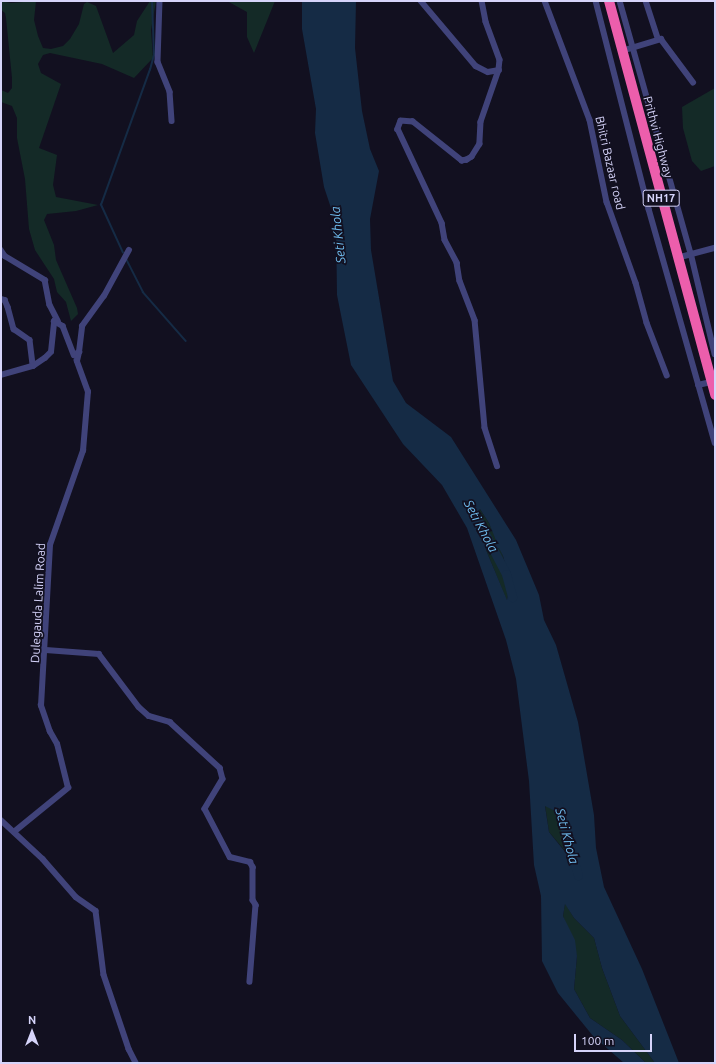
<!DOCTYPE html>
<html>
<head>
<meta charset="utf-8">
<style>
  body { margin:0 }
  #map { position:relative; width:716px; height:1064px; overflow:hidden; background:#121020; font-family:Ubuntu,sans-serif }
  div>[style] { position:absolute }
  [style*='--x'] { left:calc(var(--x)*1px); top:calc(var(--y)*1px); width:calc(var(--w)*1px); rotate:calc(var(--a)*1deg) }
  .green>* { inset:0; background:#142a27 }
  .water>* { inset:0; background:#152b45 }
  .stream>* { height:1.5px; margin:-0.75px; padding:0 0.75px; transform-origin:0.75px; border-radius:0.75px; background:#152b45 }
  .river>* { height:9px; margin:-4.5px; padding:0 4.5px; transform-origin:4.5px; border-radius:4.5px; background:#152b45 }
  .street>* { height:5.5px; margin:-2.75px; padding:0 2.75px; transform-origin:2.75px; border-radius:2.75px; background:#40437a }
  .highway>* { height:10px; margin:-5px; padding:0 5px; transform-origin:5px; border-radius:5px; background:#ec5eac }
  span { translate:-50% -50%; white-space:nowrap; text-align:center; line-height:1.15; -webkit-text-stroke:3.5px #121020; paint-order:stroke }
  .shield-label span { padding:1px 3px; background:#121020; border:1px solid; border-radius:3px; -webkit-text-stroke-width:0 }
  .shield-label { font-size:11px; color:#d6d4fa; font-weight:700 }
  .street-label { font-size:12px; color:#d6d4fa }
  .water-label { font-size:13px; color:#6fbcee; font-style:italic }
  .frame { position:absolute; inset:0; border:2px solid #d6d4fa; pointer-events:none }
  .north { position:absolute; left:12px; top:1012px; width:40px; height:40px; -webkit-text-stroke:3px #121020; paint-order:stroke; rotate:0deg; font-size:11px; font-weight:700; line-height:16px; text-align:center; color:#d6d4fa }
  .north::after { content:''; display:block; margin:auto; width:14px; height:18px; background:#d6d4fa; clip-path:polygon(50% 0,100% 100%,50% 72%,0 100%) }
  .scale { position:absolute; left:574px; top:1034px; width:78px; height:18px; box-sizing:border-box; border:2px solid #d6d4fa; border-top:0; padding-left:5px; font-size:12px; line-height:14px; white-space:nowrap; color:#d6d4fa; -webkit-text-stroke:3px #121020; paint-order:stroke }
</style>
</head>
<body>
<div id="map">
  <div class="green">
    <i style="clip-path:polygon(1px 1px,11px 3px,36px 1px,34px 20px,38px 36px,43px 48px,51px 49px,63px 46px,70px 39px,79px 24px,84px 4px,87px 2px,96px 6px,113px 53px,134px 35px,137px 21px,150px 1px,156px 1px,151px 30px,153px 58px,134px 78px,102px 64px,50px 53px,43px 55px,38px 64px,41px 73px,61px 84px,39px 148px,57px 155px,53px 185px,56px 197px,98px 205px,76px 211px,47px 214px,44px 220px,54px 245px,56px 260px,77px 308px,78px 314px,71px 321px,66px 302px,57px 292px,54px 279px,35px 250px,29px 229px,25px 179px,17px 138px,17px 118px,12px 106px,1px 102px,1px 90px,8px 93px,12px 88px,12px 78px,6px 18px,5px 13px,1px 10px)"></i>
    <i style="clip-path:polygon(227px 1px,275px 1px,254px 53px,247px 37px,247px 12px)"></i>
    <i style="clip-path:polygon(715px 88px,715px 166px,701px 171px,692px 161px,683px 128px,682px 107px)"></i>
    <i style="clip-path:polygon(480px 509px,489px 523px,498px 543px,487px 541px,480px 532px,475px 515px)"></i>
    <i style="clip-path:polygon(491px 548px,500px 548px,503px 556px,510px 582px,507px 601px,486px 550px)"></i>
    <i style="clip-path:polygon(545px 805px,559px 813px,569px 826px,576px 864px,549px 832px)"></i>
    <i style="clip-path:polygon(565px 903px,574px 918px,594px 938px,602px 968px,620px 1016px,655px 1063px,646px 1063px,622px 1040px,590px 1018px,574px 989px,577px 956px,563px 916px)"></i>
  </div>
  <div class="water">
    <i style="clip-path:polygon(evenodd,302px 1px,356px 1px,355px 48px,362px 111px,370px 149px,379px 171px,370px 219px,371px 250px,393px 381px,406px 403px,451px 437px,516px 540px,539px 595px,544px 620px,556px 645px,578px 722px,594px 815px,596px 848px,604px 887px,642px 969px,679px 1063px,655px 1063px,620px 1016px,602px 968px,594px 938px,574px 918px,565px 904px,563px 916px,575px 940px,577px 956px,574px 989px,590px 1018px,622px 1040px,646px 1063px,624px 1063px,593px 1036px,558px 993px,542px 961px,541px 896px,534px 865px,529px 781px,516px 679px,506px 640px,467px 528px,442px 485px,403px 444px,351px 365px,337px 295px,336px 223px,324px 187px,315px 133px,316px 109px,302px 29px,302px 1px,480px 509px,489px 523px,497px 543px,487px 541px,480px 532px,475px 515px,480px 509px,302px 1px,491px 548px,499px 548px,503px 556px,510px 582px,507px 600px,486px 550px,491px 548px,302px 1px,545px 806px,559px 813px,569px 826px,575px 864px,549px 832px,545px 806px)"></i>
  </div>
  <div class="stream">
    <i style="--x:123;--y:253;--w:53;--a:-114.6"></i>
    <i style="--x:101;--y:205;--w:144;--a:-70.1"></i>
    <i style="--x:150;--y:70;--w:16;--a:-75"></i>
    <i style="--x:154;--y:55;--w:54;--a:-92.1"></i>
    <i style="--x:126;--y:258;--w:38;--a:63"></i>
    <i style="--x:143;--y:292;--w:65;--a:48.7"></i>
  </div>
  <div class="river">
    <i style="--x:470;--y:505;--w:78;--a:62.4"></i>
    <i style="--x:506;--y:574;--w:24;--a:75"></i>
    <i style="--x:558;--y:804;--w:74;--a:74.3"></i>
  </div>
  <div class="street">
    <i style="--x:160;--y:1;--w:61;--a:91.9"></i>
    <i style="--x:158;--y:62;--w:32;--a:68"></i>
    <i style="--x:170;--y:92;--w:29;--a:86"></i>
    <i style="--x:421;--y:1;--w:85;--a:49.8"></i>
    <i style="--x:476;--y:66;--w:13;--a:27"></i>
    <i style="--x:488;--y:72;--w:11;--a:-10"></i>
    <i style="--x:499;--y:70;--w:55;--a:109.1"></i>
    <i style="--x:481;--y:122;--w:22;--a:93"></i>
    <i style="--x:480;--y:144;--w:15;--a:122"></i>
    <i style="--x:472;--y:157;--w:6;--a:149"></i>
    <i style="--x:467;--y:160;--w:5;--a:169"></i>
    <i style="--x:462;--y:161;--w:63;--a:-141.5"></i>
    <i style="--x:413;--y:122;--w:12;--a:-175"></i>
    <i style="--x:401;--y:121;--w:9;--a:111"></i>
    <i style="--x:398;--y:129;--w:104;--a:64.9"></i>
    <i style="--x:442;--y:223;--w:17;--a:80"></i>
    <i style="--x:445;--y:240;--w:26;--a:62"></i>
    <i style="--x:457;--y:263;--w:18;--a:81"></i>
    <i style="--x:460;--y:281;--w:42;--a:69"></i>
    <i style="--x:475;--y:320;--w:108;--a:84.7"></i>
    <i style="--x:485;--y:428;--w:40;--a:72"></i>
    <i style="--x:482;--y:1;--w:21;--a:79"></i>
    <i style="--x:486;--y:22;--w:40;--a:69.8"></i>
    <i style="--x:500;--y:60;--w:10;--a:96"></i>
    <i style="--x:545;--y:1;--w:127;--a:69.3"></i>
    <i style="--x:590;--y:120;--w:84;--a:78.3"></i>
    <i style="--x:607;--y:202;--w:86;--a:70.3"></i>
    <i style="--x:636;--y:283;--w:41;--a:74.6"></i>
    <i style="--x:647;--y:323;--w:56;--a:69"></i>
    <i style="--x:596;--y:1;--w:215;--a:75.7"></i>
    <i style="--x:649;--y:209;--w:243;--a:74.2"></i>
    <i style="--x:620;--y:1;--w:262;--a:74.3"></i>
    <i style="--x:691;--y:253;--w:104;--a:76.6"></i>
    <i style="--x:646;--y:1;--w:40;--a:72"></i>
    <i style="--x:622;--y:51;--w:41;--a:-17.1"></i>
    <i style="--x:661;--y:39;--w:54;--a:53.3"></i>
    <i style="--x:1;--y:250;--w:7;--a:56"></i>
    <i style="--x:5;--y:256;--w:47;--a:31"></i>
    <i style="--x:45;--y:280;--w:25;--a:79"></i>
    <i style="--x:50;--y:305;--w:18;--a:63"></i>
    <i style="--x:677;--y:258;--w:39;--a:-15"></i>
    <i style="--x:1;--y:299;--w:4;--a:14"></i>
    <i style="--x:5;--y:300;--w:8;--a:67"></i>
    <i style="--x:8;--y:307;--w:23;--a:75"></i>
    <i style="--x:14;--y:329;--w:19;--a:35"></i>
    <i style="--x:30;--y:340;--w:26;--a:83"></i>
    <i style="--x:1;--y:375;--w:33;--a:-16"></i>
    <i style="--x:33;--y:366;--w:14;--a:-34"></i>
    <i style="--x:45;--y:358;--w:8;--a:-45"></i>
    <i style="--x:51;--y:352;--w:31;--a:-84"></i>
    <i style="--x:54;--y:321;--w:10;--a:29"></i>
    <i style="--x:63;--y:326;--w:31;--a:69"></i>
    <i style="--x:74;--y:355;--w:6;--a:-31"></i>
    <i style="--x:79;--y:352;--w:26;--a:-83"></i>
    <i style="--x:82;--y:326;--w:37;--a:-54"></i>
    <i style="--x:104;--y:296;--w:52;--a:-61.5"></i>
    <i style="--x:698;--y:385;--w:13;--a:-13"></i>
    <i style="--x:46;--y:650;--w:53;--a:4.3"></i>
    <i style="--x:99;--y:654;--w:66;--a:53"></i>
    <i style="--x:139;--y:707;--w:13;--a:42"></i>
    <i style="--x:149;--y:716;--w:22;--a:16"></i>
    <i style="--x:170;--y:722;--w:68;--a:42.6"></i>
    <i style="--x:220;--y:768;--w:11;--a:75"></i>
    <i style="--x:223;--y:779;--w:35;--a:121"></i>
    <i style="--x:205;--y:809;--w:54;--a:62.5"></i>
    <i style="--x:230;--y:857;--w:21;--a:14"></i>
    <i style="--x:250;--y:862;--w:6;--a:59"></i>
    <i style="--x:253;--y:867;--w:33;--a:90"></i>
    <i style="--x:253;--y:900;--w:6;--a:59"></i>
    <i style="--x:256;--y:905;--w:77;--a:94.5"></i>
    <i style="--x:1;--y:820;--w:57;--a:42.9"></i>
    <i style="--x:43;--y:859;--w:50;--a:49"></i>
    <i style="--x:76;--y:897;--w:24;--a:35"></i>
    <i style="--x:96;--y:911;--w:64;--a:82.9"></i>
    <i style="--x:104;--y:975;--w:78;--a:71.3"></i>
    <i style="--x:129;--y:1049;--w:16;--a:63"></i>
    <i style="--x:14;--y:832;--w:70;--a:-39.2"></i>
    <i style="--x:68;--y:788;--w:45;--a:-104"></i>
    <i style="--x:57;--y:744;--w:14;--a:-120"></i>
    <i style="--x:50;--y:732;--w:28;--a:-109"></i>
    <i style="--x:41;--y:706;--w:161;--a:-86.8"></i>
    <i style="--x:50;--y:545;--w:100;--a:-70.7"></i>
    <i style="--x:83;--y:451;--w:59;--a:-85.2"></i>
    <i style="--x:88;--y:392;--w:33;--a:-110"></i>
    <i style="--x:77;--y:361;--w:9;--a:-77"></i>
  </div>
  <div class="highway">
    <i style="--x:609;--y:1;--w:408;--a:74.9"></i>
  </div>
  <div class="shield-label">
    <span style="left:661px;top:198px">NH17</span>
  </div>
  <div class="street-label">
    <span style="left:658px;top:137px;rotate:75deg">Prithvi Highway</span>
    <span style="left:610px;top:163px;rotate:77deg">Bhitri Bazaar road</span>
    <span style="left:38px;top:603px;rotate:-87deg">Dulegauda Lalim Road</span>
  </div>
  <div class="water-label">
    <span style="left:338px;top:235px;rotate:-96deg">Seti Khola</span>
    <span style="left:481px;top:526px;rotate:62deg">Seti Khola</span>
    <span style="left:567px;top:836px;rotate:75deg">Seti Khola</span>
  </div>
  <div class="frame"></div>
  <div class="north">N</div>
  <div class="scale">100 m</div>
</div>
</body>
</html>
